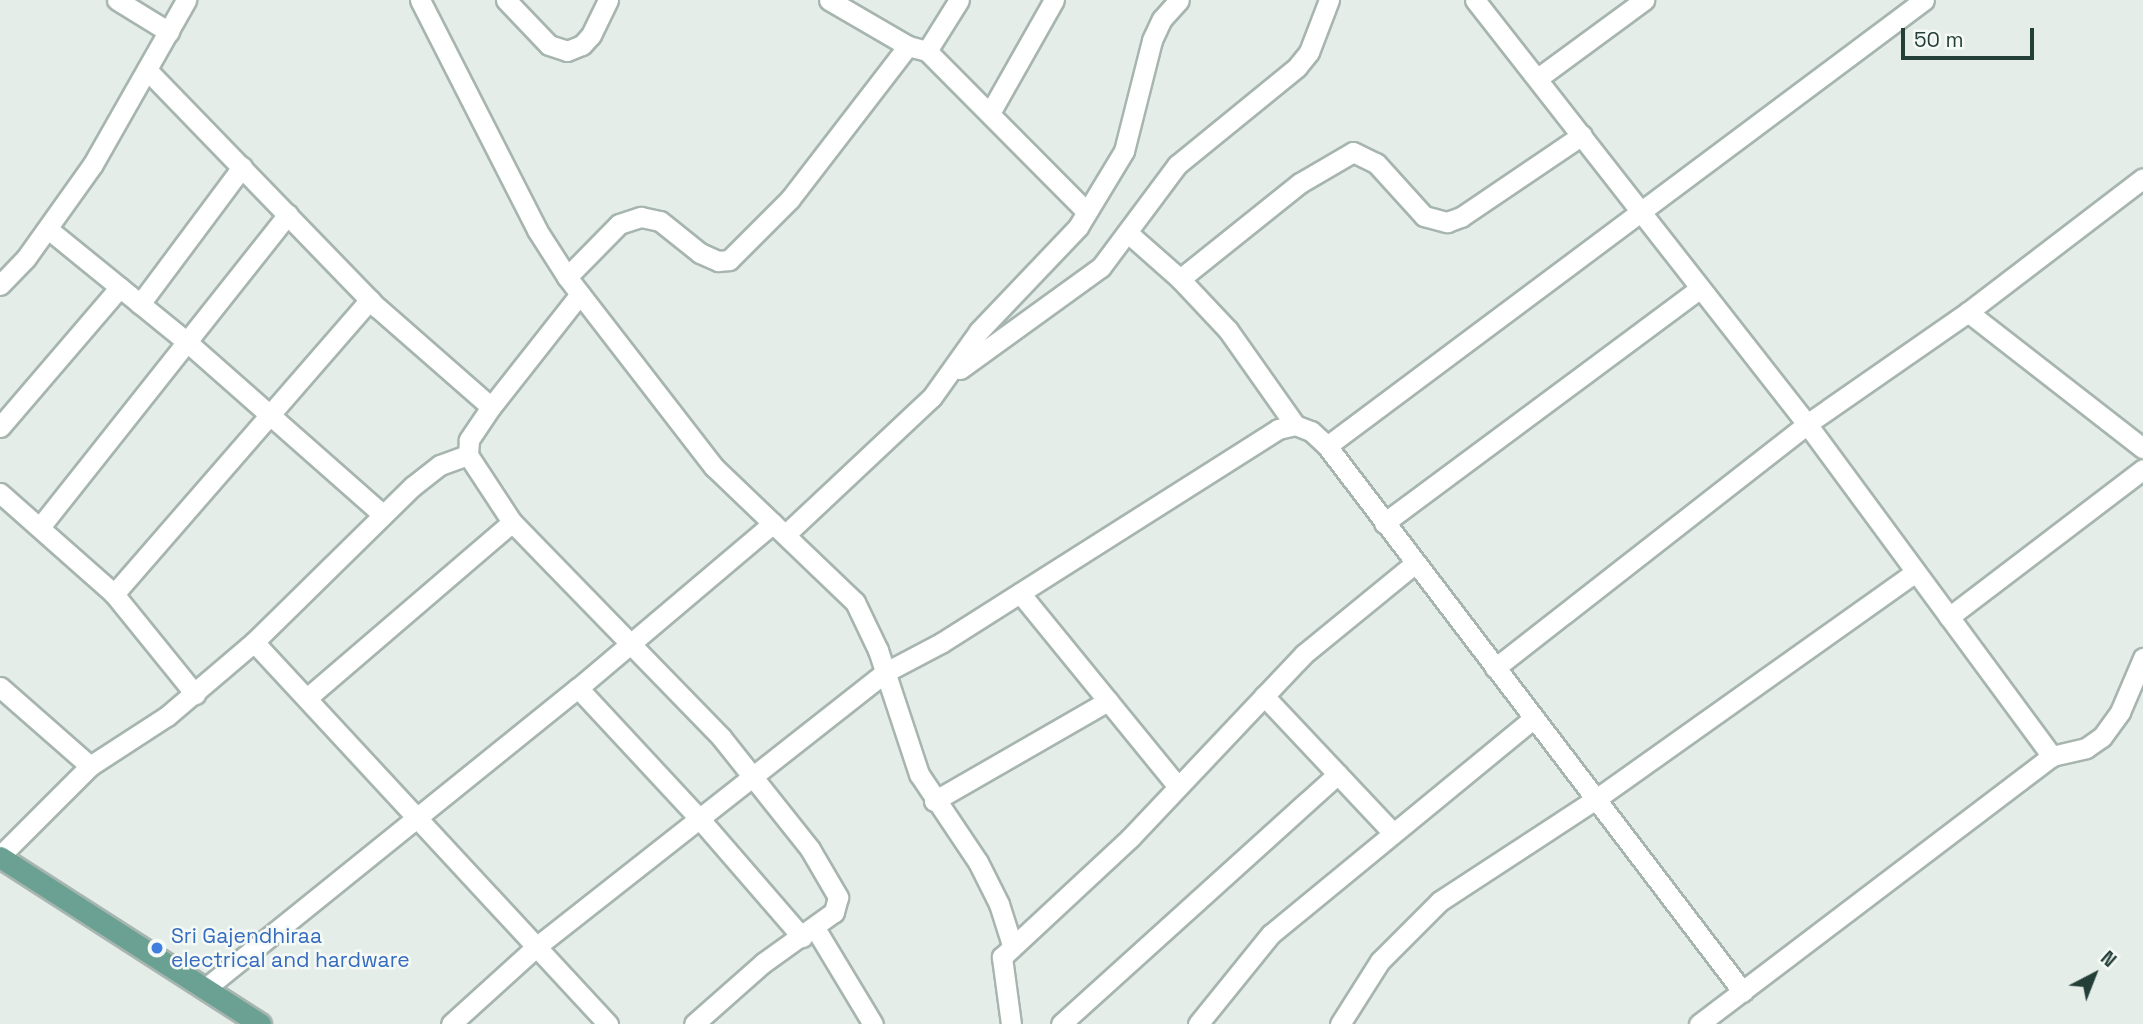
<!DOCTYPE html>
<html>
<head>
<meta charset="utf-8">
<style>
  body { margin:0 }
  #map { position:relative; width:2143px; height:1024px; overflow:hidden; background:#e5ede9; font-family:"Space Grotesk",sans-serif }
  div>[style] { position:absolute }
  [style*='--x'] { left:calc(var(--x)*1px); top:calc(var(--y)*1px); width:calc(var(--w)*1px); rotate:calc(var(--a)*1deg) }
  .roads { filter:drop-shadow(2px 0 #a7b5b0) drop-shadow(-2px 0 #a7b5b0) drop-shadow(0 2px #a7b5b0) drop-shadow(0 -2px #a7b5b0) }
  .minor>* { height:19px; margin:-9.5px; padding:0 9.5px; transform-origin:9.5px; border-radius:9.5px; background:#fff }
  .major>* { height:21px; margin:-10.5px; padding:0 10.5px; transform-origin:10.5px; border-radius:10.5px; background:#6ba193 }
  .dots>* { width:19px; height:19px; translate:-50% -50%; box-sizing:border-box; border:4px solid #f5faf7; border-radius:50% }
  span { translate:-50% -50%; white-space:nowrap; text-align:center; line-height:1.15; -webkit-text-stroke:5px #f5faf7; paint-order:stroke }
  .shop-label { font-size:21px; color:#366cbe }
  .left { translate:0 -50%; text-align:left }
  .north { position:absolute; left:2059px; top:940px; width:70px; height:70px; -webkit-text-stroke:5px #f5faf7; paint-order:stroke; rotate:42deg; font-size:19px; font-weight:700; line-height:28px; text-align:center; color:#243f38 }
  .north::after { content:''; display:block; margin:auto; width:24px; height:32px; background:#243f38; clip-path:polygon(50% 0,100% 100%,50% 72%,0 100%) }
  .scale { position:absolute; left:1901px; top:28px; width:133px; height:32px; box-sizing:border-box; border:4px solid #243f38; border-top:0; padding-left:9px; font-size:21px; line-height:24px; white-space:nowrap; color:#243f38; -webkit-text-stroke:5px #f5faf7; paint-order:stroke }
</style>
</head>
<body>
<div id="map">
  <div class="roads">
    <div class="minor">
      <i style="--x:117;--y:0;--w:61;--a:31.6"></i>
      <i style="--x:420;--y:0;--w:258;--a:63"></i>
      <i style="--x:537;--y:230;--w:56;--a:57.4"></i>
      <i style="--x:567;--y:277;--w:240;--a:52.3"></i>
      <i style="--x:714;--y:467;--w:195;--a:43.8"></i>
      <i style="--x:855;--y:602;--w:53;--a:64.4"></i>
      <i style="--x:878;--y:650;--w:131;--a:71.7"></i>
      <i style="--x:919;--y:774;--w:106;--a:56.2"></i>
      <i style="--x:978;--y:862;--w:47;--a:63.4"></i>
      <i style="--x:999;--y:904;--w:43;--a:72.4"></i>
      <i style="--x:506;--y:0;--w:62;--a:46.3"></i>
      <i style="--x:549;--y:45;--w:19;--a:18"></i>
      <i style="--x:567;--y:51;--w:16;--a:-22"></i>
      <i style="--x:582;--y:45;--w:13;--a:-48"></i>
      <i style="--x:591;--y:35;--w:39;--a:-64"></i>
      <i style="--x:829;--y:0;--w:91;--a:30.2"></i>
      <i style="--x:908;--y:46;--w:20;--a:15"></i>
      <i style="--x:927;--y:51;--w:227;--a:45.2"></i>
      <i style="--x:1475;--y:0;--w:539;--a:51.94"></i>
      <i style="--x:1807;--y:424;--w:413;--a:53.6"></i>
      <i style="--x:927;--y:51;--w:60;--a:-57.9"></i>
      <i style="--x:148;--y:71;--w:330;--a:45.9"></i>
      <i style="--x:378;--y:308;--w:150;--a:41.2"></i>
      <i style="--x:1538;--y:78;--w:132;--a:-36.3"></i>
      <i style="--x:990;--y:113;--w:130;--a:-60.5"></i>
      <i style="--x:48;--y:229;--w:179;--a:39.1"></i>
      <i style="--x:187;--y:342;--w:261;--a:41.4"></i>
      <i style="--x:1128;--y:233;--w:69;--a:41.5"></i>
      <i style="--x:1180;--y:279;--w:70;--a:46.7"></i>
      <i style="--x:1228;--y:330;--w:116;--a:54.8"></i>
      <i style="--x:567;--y:277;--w:74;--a:-45.5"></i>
      <i style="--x:619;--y:224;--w:23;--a:-18"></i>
      <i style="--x:641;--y:217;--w:19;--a:12"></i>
      <i style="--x:660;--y:221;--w:51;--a:38.7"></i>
      <i style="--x:700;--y:253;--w:20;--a:24"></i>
      <i style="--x:718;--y:261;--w:11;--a:-5"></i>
      <i style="--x:729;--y:260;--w:86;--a:-45"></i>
      <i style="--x:790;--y:199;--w:193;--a:-52.4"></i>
      <i style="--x:1180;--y:279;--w:154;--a:-38.7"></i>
      <i style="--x:1300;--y:183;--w:61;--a:-30.3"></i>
      <i style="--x:1353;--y:152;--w:25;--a:26"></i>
      <i style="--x:1376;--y:163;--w:72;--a:47.8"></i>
      <i style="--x:1424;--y:216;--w:24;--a:15"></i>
      <i style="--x:1447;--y:222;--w:15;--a:-20"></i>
      <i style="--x:1461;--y:217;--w:146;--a:-34.1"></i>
      <i style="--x:0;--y:285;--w:37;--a:-46"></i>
      <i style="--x:26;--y:258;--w:115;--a:-54.5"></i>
      <i style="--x:93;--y:164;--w:189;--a:-60.4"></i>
      <i style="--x:580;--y:294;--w:144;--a:128.2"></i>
      <i style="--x:491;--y:407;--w:40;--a:124"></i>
      <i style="--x:469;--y:440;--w:15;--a:94"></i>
      <i style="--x:468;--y:455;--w:80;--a:56.7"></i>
      <i style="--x:512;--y:522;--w:300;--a:45.8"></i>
      <i style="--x:721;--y:737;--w:143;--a:51.5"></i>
      <i style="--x:810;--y:849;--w:56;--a:59.7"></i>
      <i style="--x:838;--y:897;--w:16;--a:105"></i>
      <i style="--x:834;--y:912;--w:87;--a:144.3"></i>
      <i style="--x:763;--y:963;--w:92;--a:138.5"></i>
      <i style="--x:140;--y:304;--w:171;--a:-53.3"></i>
      <i style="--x:1968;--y:312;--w:222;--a:37.9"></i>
      <i style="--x:960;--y:369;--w:174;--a:-35.9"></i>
      <i style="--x:1101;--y:267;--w:127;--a:-53.3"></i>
      <i style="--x:1177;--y:165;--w:155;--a:-39.2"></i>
      <i style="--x:1297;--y:67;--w:19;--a:-51"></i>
      <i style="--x:1309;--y:52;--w:56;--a:-69"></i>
      <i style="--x:0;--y:427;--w:184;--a:-49.4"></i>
      <i style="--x:1327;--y:446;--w:745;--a:-36.76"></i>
      <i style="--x:0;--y:493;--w:152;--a:41.5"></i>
      <i style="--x:114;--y:594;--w:129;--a:51"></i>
      <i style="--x:1384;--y:523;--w:391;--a:-36.6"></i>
      <i style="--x:40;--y:527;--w:399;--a:-51.6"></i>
      <i style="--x:786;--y:534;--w:200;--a:-43.2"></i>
      <i style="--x:932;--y:397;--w:81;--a:-54.5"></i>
      <i style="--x:979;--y:331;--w:144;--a:-46.4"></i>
      <i style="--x:1078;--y:227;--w:89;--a:-58.8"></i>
      <i style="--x:1124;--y:151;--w:114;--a:-75.8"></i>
      <i style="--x:1152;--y:40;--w:23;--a:-65"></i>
      <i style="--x:1162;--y:19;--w:25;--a:-48"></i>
      <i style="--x:1020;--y:593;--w:250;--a:50.8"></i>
      <i style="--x:114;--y:594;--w:390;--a:-49"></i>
      <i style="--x:1949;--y:617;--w:244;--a:-37.3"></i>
      <i style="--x:254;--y:642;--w:521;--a:47.18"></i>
      <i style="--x:1495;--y:668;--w:396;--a:-38"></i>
      <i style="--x:1807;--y:424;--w:196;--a:-34.8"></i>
      <i style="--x:1968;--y:312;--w:220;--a:-37.4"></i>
      <i style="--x:0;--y:687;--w:120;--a:41.3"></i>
      <i style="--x:578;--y:688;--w:176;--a:47.1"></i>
      <i style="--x:698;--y:817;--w:159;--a:49.1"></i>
      <i style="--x:1264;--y:696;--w:187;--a:46.7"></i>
      <i style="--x:307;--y:698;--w:270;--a:-40.6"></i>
      <i style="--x:934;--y:801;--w:201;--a:-29.9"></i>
      <i style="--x:0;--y:856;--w:127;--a:-45"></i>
      <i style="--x:90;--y:766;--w:92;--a:-33"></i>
      <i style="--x:167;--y:716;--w:114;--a:-40.4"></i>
      <i style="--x:254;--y:642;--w:223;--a:-44.5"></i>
      <i style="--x:413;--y:486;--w:34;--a:-38"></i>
      <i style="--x:440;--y:465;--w:30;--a:-20"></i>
      <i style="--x:815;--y:928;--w:112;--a:58.9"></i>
      <i style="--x:207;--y:987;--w:476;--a:-38.9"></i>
      <i style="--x:578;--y:688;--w:255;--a:-40.2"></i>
      <i style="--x:451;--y:1024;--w:115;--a:-42.2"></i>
      <i style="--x:536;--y:947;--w:445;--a:-38.2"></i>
      <i style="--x:886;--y:672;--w:62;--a:-27.8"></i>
      <i style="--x:941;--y:643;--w:399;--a:-32.4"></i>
      <i style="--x:1278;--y:429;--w:17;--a:-13"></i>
      <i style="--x:1295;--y:425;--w:17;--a:21"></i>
      <i style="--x:1311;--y:431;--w:22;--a:43"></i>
      <i style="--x:1327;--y:446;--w:686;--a:52.7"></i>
      <i style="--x:1011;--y:1024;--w:68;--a:-97.7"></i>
      <i style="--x:1002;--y:957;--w:175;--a:-42.9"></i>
      <i style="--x:1130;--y:838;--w:253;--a:-46.6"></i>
      <i style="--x:1304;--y:654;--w:144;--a:-39.3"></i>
      <i style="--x:1061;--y:1024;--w:373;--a:-42.1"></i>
      <i style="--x:1198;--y:1024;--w:116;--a:-51"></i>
      <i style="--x:1271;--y:934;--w:340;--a:-39.4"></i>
      <i style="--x:1340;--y:1024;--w:75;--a:-57.6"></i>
      <i style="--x:1380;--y:961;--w:85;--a:-45"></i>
      <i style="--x:1440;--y:901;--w:186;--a:-33.2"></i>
      <i style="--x:1596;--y:799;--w:392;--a:-35.4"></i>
      <i style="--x:1699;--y:1024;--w:443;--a:-37.2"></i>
      <i style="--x:2052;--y:756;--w:35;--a:-13"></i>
      <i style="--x:2086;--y:748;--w:19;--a:-35"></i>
      <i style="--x:2102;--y:737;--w:31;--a:-54"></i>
      <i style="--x:2120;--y:712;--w:59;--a:-66.9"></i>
    </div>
    <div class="major">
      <i style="--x:0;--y:857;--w:309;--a:32.7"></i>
    </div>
  </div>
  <div class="dots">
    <i style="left:157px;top:948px;background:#3f7fe0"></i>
  </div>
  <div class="shop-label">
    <span class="left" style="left:171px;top:948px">Sri Gajendhiraa<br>electrical and hardware</span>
  </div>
  <div class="north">N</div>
  <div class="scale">50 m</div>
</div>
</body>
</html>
